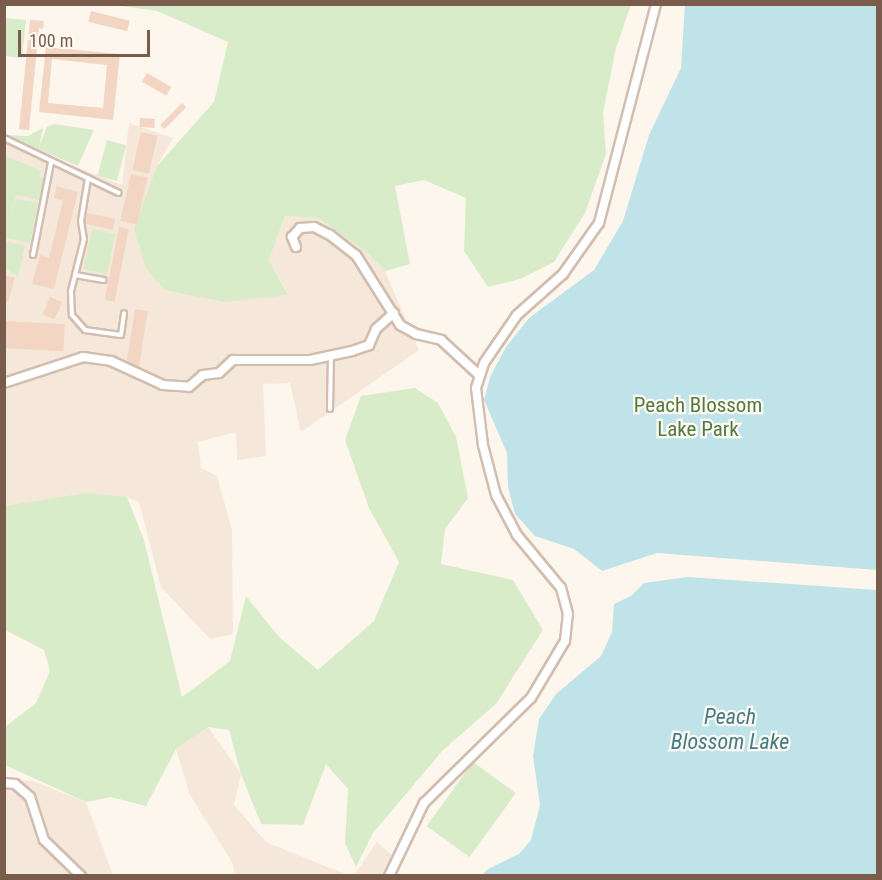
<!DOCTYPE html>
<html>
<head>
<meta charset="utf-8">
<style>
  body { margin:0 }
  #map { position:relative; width:882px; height:880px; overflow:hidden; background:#fdf6ec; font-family:"Roboto Condensed",sans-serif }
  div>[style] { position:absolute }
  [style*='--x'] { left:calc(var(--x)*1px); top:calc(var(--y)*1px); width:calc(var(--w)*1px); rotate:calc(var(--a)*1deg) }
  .residential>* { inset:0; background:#f5e8da }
  .green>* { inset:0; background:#d8ecc9; transform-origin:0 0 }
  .water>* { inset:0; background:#bfe3e8 }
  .building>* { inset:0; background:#f3d5c3; transform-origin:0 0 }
  .roads { filter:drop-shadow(2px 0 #d1beb0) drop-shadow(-2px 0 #d1beb0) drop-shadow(0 2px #d1beb0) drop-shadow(0 -2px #d1beb0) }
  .service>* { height:4px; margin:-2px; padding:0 2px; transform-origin:2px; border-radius:2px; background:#fff }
  .minor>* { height:8px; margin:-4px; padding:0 4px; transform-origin:4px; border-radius:4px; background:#fff }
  span { translate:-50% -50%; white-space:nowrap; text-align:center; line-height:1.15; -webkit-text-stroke:4.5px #fffaf3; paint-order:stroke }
  .park-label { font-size:21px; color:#537a41 }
  .water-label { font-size:22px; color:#437c86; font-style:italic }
  .frame { position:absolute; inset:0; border:6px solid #7a5c4d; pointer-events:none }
  .scale { position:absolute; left:18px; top:30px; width:132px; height:27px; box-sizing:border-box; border:3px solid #7a5c4d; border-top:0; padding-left:8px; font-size:18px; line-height:21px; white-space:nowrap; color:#7a5c4d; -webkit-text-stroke:4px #fffaf3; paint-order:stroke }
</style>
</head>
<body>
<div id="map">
  <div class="residential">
    <i style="clip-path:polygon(129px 123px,173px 138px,157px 166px,288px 294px,269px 260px,285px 216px,318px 218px,364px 250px,385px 271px,419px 350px,301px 432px,290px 383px,263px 384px,266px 456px,237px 460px,236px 432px,198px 442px,201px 468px,217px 476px,232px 530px,233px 634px,210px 639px,161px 587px,139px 502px,127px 497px,5px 506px,5px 139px,122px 185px)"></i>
    <i style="clip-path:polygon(208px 727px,241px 774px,234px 805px,266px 842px,347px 875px,234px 875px,233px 864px,190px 795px,176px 749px)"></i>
    <i style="clip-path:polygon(4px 779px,33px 781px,86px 802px,113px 875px,5px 875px)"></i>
    <i style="clip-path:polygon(377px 842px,393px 856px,382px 875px,354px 875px)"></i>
  </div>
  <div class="green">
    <i style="clip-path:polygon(115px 5px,631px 5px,616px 48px,603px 113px,606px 154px,585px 213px,554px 262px,520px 279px,488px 287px,464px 251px,466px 198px,424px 180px,395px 186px,410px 264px,385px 271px,364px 250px,318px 218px,285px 216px,269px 260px,288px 295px,225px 302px,165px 290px,146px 268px,134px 229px,157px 166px,214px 102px,228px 42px,157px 11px)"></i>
    <i style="clip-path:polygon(5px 18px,26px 20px,22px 58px,5px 56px)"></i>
    <i style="clip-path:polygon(54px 124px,94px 130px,78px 166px,5px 135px,28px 136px,43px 128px,39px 147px,47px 127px)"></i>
    <i style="left:107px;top:140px;width:20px;height:37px;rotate:15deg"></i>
    <i style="clip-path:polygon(5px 156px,41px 170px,39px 177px,45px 178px,39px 200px,16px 195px,11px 218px,16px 199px,38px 203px,30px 243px,7px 238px,6px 241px,25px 246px,18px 277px,5px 268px)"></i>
    <i style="left:92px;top:229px;width:24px;height:41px;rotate:12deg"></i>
    <i style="clip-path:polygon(415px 388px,438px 403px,456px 437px,468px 498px,445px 529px,441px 564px,513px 580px,543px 630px,496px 704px,443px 750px,373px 833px,356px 867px,345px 843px,348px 789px,326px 764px,303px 825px,261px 824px,241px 774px,229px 730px,208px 727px,176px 749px,146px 806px,111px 797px,86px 802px,5px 765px,5px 727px,36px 703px,50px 671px,44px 650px,5px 630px,5px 506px,86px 493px,127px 497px,144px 540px,182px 697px,230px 661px,246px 596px,279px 637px,318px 670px,374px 621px,399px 562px,369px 508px,345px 440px,361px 396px)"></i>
    <i style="left:473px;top:762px;width:53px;height:79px;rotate:36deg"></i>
  </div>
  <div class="water">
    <i style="clip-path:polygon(685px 5px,877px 5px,877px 570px,657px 553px,602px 571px,574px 549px,535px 536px,515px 514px,508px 487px,507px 453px,484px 400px,490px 377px,506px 347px,529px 318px,594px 270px,623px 221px,649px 135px,681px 68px)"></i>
    <i style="clip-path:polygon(688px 577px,877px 590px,877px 875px,482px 875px,488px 869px,519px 854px,531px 840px,540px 805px,533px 756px,539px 719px,556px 694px,601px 656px,612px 632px,614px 604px,631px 596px,644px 583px)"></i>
  </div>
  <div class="building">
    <i style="left:91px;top:11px;width:40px;height:11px;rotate:14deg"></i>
    <i style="clip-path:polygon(30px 20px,44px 21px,43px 29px,39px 28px,29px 130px,19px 129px)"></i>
    <i style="clip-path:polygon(evenodd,46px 47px,120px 54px,113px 120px,39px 112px,46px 47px,52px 59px,107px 65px,103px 108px,48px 103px,52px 59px)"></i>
    <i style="left:147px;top:73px;width:28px;height:10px;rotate:30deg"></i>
    <i style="left:182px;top:103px;width:6px;height:31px;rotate:45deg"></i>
    <i style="left:140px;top:118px;width:15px;height:9px;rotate:4deg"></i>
    <i style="left:141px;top:132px;width:17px;height:39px;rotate:13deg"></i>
    <i style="left:131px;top:174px;width:17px;height:48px;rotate:13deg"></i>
    <i style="clip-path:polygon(57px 186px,78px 192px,54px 289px,32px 284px,40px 255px,49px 258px,63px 201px,54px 198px)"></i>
    <i style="left:87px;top:213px;width:29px;height:11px;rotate:12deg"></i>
    <i style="left:119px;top:227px;width:10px;height:74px;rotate:11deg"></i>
    <i style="clip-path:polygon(4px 275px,15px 278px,8px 302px,4px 301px)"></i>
    <i style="left:50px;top:297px;width:13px;height:19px;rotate:23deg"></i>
    <i style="left:135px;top:309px;width:13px;height:58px;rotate:9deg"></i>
    <i style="left:4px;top:321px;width:61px;height:27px;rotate:3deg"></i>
  </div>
  <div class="roads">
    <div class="service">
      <i style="--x:4;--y:138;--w:127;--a:25.6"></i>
      <i style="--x:88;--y:178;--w:44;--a:99.2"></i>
      <i style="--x:81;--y:221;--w:18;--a:81"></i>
      <i style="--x:84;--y:239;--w:54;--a:104"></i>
      <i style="--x:71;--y:291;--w:24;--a:88"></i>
      <i style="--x:72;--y:315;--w:20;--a:49"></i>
      <i style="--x:85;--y:330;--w:36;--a:8"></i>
      <i style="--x:121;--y:335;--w:22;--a:-82"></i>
      <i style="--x:33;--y:255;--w:95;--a:-79"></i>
      <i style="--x:75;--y:275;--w:29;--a:10"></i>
      <i style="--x:330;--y:409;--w:52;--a:-88.9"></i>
    </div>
    <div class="minor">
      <i style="--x:296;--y:247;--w:11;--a:-112"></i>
      <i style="--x:292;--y:237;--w:12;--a:-48"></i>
      <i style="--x:300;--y:228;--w:14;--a:-4"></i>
      <i style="--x:314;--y:227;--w:18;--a:27"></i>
      <i style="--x:330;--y:235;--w:33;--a:38"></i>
      <i style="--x:356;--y:255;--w:83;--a:57.8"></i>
      <i style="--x:400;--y:325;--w:18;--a:29"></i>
      <i style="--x:416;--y:334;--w:26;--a:13"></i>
      <i style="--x:441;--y:340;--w:52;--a:42.6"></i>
      <i style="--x:4;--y:383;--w:83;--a:-18.2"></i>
      <i style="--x:83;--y:357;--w:28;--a:8"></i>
      <i style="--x:111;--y:361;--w:57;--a:24.8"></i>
      <i style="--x:163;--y:385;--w:26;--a:4"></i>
      <i style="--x:189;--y:387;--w:18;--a:-41"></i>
      <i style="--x:203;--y:375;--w:16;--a:-7"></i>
      <i style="--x:219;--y:373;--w:19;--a:-43"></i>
      <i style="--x:233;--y:360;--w:77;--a:0"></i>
      <i style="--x:310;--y:360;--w:43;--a:-12.1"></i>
      <i style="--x:352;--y:351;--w:18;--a:-19"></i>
      <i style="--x:369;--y:345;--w:17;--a:-66"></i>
      <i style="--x:376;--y:329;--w:24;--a:-42"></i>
      <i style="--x:4;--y:783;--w:11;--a:5"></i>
      <i style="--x:15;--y:784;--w:20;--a:41"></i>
      <i style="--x:30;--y:797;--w:45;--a:72"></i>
      <i style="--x:44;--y:840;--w:52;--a:44.2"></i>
      <i style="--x:389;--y:876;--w:81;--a:-64.4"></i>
      <i style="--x:424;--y:803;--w:150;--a:-44.5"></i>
      <i style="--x:531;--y:698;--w:66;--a:-59.2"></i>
      <i style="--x:565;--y:641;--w:27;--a:-84"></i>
      <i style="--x:568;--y:614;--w:27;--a:-105"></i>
      <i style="--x:561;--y:588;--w:69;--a:-129.7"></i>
      <i style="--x:517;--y:535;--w:45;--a:-117.7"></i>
      <i style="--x:496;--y:495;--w:52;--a:-104.6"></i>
      <i style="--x:483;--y:445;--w:57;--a:-97"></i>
      <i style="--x:476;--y:388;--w:26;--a:-72"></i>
      <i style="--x:484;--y:363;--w:58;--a:-55.5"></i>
      <i style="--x:517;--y:315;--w:62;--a:-41.7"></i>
      <i style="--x:563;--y:274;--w:62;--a:-54.8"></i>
      <i style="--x:599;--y:223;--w:226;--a:-75.4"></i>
    </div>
  </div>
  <div class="park-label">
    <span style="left:698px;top:417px">Peach Blossom<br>Lake Park</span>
  </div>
  <div class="water-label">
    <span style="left:730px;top:729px">Peach<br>Blossom Lake</span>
  </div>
  <div class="frame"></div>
  <div class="scale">100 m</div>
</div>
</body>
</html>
